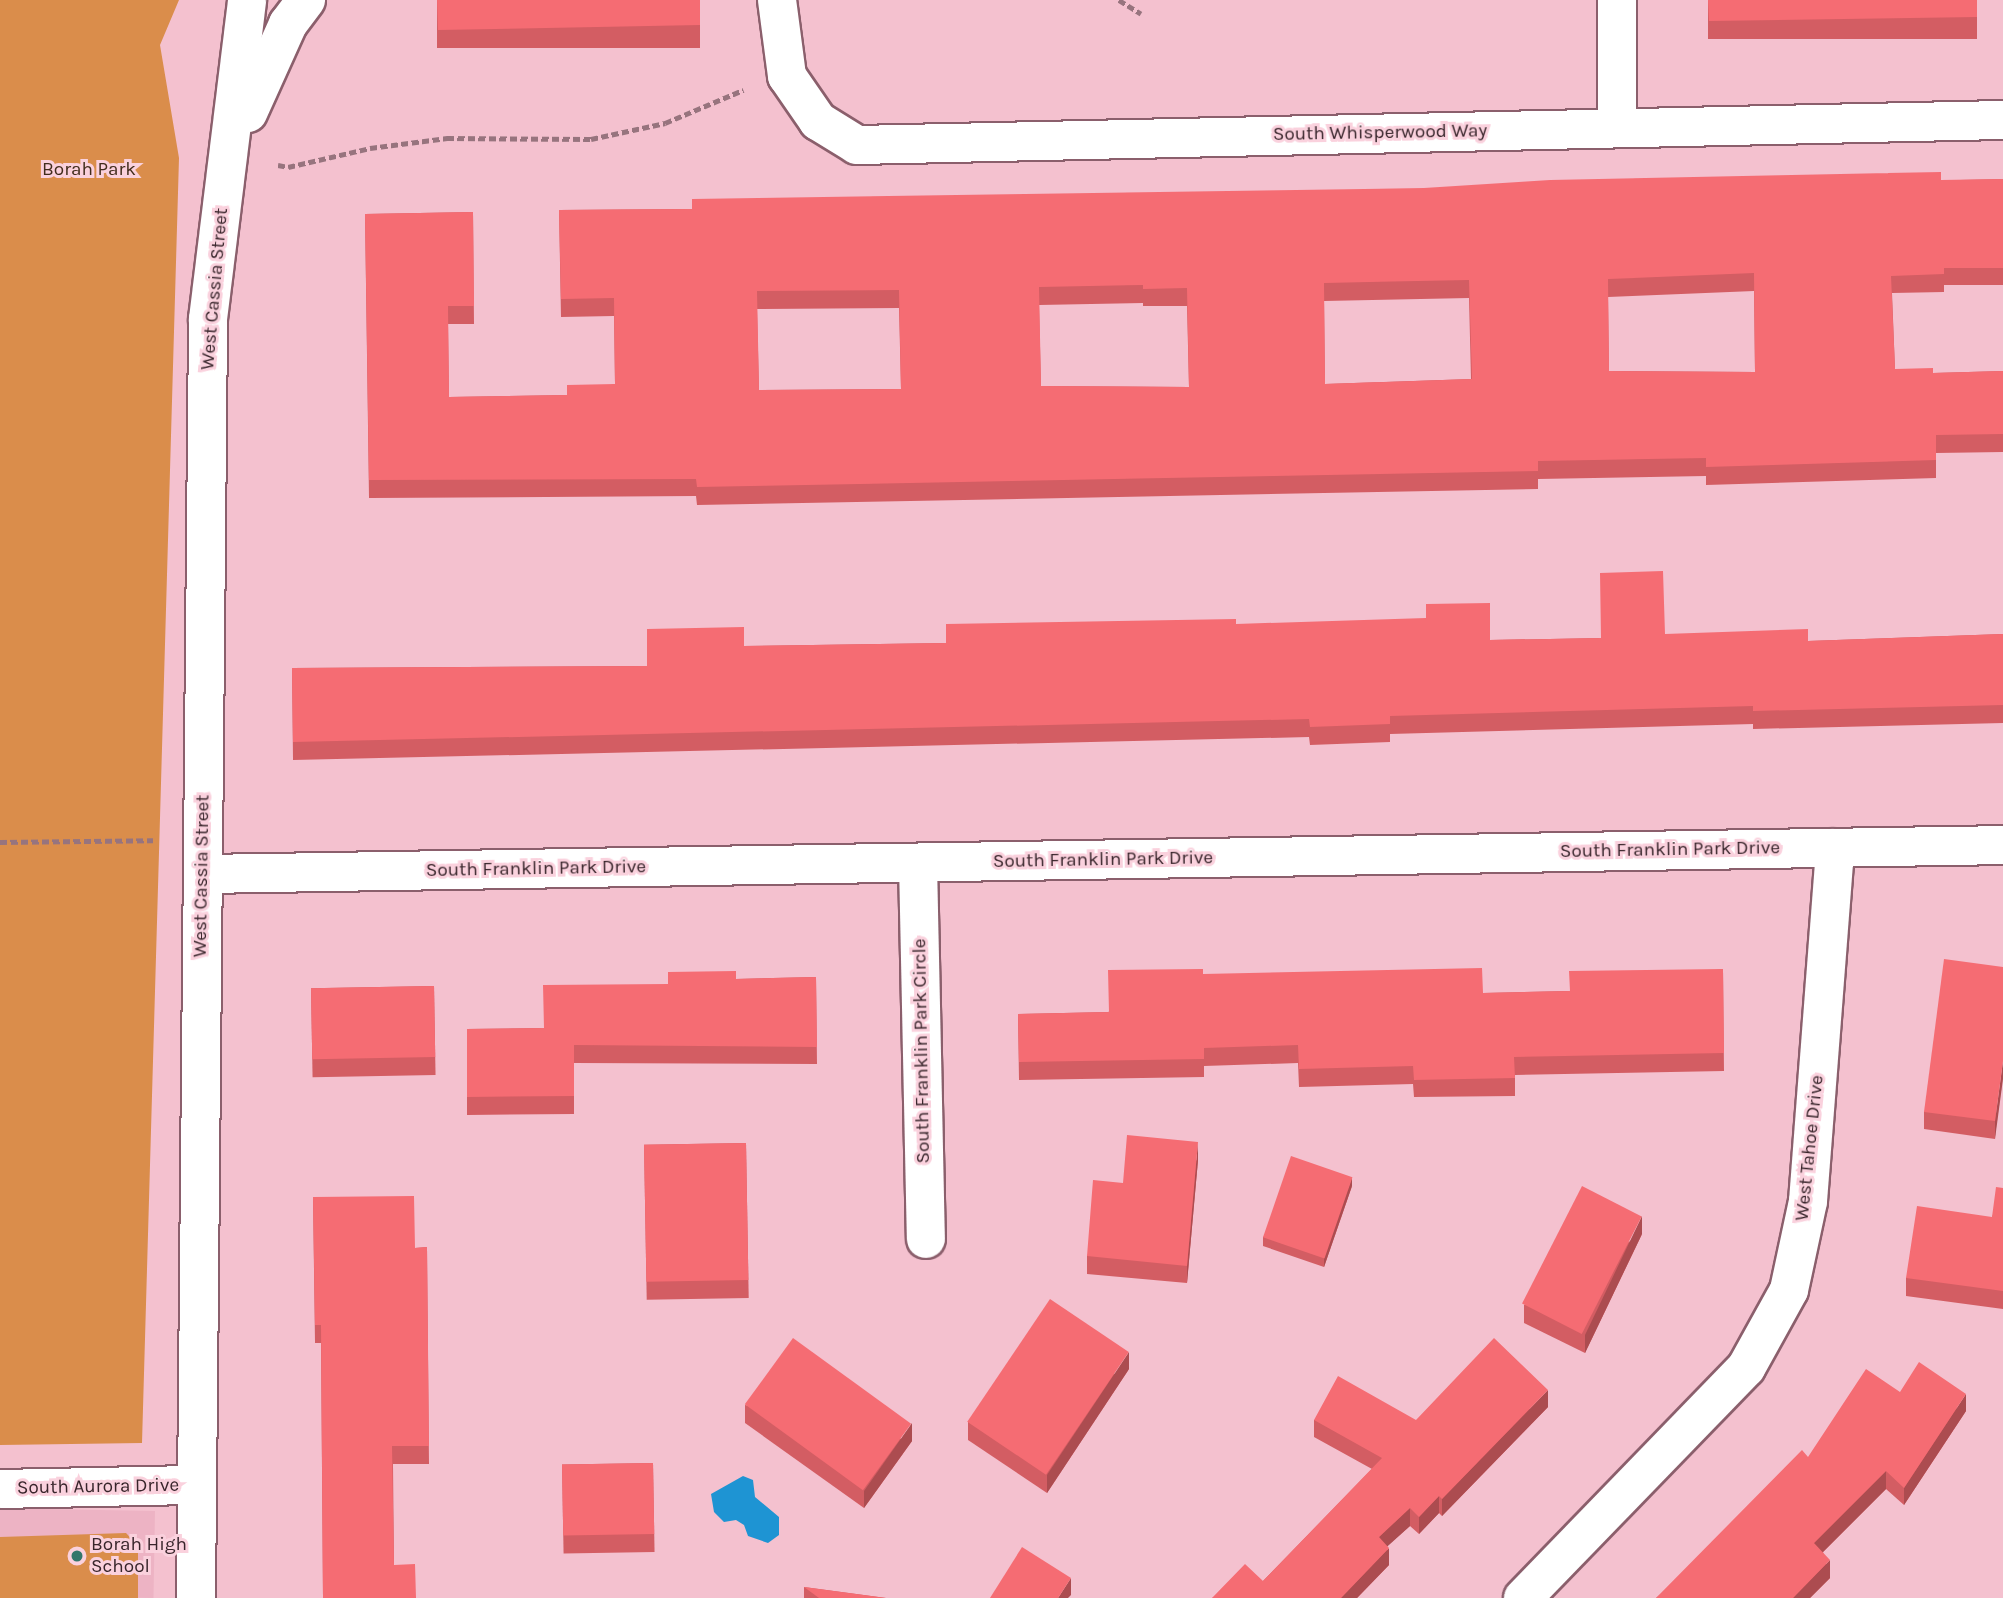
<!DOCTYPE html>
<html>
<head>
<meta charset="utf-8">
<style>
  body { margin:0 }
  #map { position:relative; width:2003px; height:1598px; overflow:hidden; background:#f4c1cf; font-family:Karla,sans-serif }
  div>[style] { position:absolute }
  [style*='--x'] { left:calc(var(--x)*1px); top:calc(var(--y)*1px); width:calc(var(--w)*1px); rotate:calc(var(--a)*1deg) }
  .built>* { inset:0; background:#edb3c4; transform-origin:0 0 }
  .green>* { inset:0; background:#da8d4b }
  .water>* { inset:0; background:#1e94d3 }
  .path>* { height:4.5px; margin-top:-2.25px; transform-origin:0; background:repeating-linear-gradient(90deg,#97747e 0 7px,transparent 0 10.5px) }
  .roads { filter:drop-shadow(2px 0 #8b5f6c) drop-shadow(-2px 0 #8b5f6c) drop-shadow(0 2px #8b5f6c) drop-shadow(0 -2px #8b5f6c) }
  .minor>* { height:38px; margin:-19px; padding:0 19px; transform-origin:19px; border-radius:19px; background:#fff }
  .wall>* { inset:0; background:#d35d63; transform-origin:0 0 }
  .shaded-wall>* { inset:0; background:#ac4c50 }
  .building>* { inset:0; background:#f56c73; transform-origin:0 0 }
  .dots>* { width:19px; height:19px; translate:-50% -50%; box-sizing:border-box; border:4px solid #fad1dd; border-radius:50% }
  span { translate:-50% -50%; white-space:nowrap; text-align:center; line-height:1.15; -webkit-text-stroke:6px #fad1dd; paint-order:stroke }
  .street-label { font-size:19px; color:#38252b }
  .park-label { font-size:19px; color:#412c1c }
  .poi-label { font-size:19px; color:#38252b }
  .left { translate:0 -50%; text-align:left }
</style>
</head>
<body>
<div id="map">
  <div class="built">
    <i style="left:155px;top:1511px;width:87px;height:155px;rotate:91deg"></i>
  </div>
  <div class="green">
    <i style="clip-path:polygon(0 0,179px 0,160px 45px,179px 158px,142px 1443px,0 1445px)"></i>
    <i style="clip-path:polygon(126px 1533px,138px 1546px,138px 1598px,0 1598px,0 1537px)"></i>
  </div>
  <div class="water">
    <i style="clip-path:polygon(743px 1476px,753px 1480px,755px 1497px,779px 1517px,779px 1535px,768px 1543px,748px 1536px,744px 1525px,736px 1520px,724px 1522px,714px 1512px,711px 1494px)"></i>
  </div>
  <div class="path">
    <i style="--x:1119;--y:0;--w:26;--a:32"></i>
    <i style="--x:278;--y:165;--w:10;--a:11"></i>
    <i style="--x:288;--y:167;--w:84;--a:-13"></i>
    <i style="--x:370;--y:148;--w:78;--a:-7.4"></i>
    <i style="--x:447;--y:138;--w:144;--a:0.4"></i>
    <i style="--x:591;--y:139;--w:76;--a:-12.2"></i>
    <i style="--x:665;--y:123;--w:85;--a:-22.9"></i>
    <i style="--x:0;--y:842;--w:153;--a:-0.7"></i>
  </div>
  <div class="roads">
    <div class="minor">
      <i style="--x:777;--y:0;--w:77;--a:82.5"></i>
      <i style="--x:787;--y:76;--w:55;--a:55.4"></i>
      <i style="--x:818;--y:121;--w:46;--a:31.6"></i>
      <i style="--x:857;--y:145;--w:1146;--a:-1.25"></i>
      <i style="--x:248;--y:113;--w:98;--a:-65.8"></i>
      <i style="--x:288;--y:24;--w:30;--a:-53"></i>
      <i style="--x:1617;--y:128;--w:128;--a:-90"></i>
      <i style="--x:918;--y:863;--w:376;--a:88.8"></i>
      <i style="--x:203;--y:874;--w:1800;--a:-0.92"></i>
      <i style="--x:0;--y:1489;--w:195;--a:-1.2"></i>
      <i style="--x:196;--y:1598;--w:1279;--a:-89.46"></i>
      <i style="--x:208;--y:319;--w:321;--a:-83"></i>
      <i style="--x:1523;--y:1598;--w:320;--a:-45.9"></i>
      <i style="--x:1746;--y:1368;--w:89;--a:-61.1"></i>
      <i style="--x:1789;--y:1290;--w:91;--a:-77.9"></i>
      <i style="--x:1808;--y:1201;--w:354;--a:-85.6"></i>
    </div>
  </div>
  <div class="wall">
    <i style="left:437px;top:0;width:263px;height:48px"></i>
    <i style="left:1708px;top:0;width:269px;height:39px"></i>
    <i style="clip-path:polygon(evenodd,2003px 179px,2003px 285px,1944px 285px,1944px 292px,1892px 293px,1895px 369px,1933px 373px,2003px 371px,2003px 452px,1936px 453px,1936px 478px,1706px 485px,1706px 476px,1538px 479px,1538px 489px,697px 505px,696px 496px,369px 498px,365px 214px,473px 212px,474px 324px,448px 324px,449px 397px,567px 395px,615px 384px,614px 316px,561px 317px,559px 210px,692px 209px,2003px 179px,1754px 291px,1755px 372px,1609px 371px,1608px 297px,1754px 291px,2003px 179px,1469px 298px,1471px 379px,1325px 384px,1324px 301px,1469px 298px,2003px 179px,1143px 303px,1143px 306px,1187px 306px,1189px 387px,1041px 386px,1039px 305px,1143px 303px,2003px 179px,899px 308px,901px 389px,759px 390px,757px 309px,899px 308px)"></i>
    <i style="clip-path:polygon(1236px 624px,1490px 640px,1601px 638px,1665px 634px,1808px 641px,2003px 634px,2003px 723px,1753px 729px,1753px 724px,1390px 734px,1390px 742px,1310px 745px,1309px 737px,293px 760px,292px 668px,647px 666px,744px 646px,946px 643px)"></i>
    <i style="clip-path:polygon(2003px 967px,1995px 1139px,1924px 1129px,1924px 1112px)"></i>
    <i style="clip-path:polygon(1723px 969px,1724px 1071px,1515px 1075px,1515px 1096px,1414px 1097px,1413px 1084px,1299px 1087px,1298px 1063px,1204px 1066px,1204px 1077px,1019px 1080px,1018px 1014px,1108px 1012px,1203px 974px,1483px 993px,1569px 991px)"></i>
    <i style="clip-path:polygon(816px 977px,817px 1064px,574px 1063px,574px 1114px,467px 1115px,467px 1029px,544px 1028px,668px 984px,736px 979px)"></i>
    <i style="left:434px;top:986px;width:89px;height:123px;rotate:89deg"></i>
    <i style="left:746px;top:1143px;width:155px;height:102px;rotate:89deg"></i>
    <i style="clip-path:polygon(1198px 1160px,1187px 1283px,1087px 1274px,1087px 1256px,1123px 1183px)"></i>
    <i style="clip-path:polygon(1352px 1186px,1324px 1267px,1263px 1246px,1263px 1237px)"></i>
    <i style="clip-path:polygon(2003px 1188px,2003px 1309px,1906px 1296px,1906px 1278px,1992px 1217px)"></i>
    <i style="clip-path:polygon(313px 1197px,415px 1248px,427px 1247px,429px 1464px,393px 1464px,394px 1565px,323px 1598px,321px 1343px,315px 1343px)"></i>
    <i style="clip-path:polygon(1642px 1234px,1585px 1353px,1524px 1323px,1524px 1305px)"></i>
    <i style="clip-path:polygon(1129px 1369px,1047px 1493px,968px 1440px,968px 1422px)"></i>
    <i style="clip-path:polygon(1900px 1392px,1966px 1411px,1904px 1505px,1886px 1489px,1823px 1552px,1830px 1578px,1810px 1598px,1656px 1598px)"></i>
    <i style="clip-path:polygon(745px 1405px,912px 1441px,864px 1508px,745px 1423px)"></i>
    <i style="clip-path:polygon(1548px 1407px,1442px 1516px,1439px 1513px,1419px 1534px,1410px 1526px,1387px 1546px,1389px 1565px,1357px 1598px,1212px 1598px,1263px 1581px,1372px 1469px,1314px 1437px,1314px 1420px,1416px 1420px)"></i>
    <i style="left:653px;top:1463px;width:89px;height:91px;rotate:89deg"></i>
    <i style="clip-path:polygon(804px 1587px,886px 1598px,804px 1598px)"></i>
  </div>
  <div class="shaded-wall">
    <i style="clip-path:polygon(2003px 1061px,2003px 1079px,1995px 1139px,1995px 1121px)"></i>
    <i style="clip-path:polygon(1198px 1142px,1198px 1160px,1187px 1283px,1187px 1266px)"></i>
    <i style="clip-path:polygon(1352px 1177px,1352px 1186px,1324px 1267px,1324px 1258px)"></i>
    <i style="clip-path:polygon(1642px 1216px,1642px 1234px,1585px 1353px,1585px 1335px)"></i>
    <i style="clip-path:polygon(1129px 1352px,1129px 1369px,1047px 1493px,1047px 1475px)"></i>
    <i style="clip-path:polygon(1548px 1390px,1548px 1407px,1442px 1516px,1442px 1499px)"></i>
    <i style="clip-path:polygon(1966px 1394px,1966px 1411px,1904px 1505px,1904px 1488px)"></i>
    <i style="clip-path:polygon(912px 1423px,912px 1441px,864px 1508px,864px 1491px)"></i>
    <i style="clip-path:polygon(1886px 1471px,1886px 1489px,1814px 1561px,1814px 1543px)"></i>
    <i style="clip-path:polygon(1439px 1496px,1439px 1513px,1419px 1534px,1419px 1517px)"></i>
    <i style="clip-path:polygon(1410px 1508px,1410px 1526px,1379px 1554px,1379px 1537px)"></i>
    <i style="clip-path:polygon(1389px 1548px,1389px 1565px,1357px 1598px,1341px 1598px)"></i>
    <i style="clip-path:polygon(1830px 1560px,1830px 1578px,1810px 1598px,1793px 1598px)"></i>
    <i style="clip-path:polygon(1071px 1578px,1071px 1595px,1068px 1598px,1058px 1598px)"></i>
  </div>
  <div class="building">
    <i style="clip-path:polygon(437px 0,700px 0,700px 25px,438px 30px)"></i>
    <i style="clip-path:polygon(1708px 0,1977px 0,1977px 17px,1709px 21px)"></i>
    <i style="clip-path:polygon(evenodd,1941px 172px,1941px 180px,2003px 179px,2003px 268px,1944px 268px,1944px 274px,1891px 276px,1895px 369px,1933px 368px,1933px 373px,2003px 371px,2003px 434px,1936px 435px,1936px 460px,1706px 467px,1706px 458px,1538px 461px,1538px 471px,697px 487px,696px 479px,369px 480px,365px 214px,473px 212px,474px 306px,448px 306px,449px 397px,567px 395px,567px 385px,615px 384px,614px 298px,561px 299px,559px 210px,692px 209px,692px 199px,1424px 188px,1550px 180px,1941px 172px,1754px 273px,1755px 372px,1609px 371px,1608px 279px,1754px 273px,1941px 172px,1469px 280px,1472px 379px,1325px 384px,1324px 283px,1469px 280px,1941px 172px,1143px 285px,1143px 289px,1187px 288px,1189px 387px,1041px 386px,1039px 287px,1143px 285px,1941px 172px,899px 290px,901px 389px,759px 390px,757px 291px,899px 290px)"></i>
    <i style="clip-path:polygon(1663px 571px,1665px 634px,1808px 629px,1808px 641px,2003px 634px,2003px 705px,1753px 711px,1753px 706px,1390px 716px,1390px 724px,1310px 727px,1309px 719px,293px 742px,292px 668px,647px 666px,647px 629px,744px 627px,744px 646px,946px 643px,946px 624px,1236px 619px,1236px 624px,1426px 618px,1426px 604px,1490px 603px,1490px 640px,1601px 638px,1600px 573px)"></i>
    <i style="clip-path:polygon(1944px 959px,2003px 967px,2003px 1061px,1995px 1121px,1924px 1112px)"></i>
    <i style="clip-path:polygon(1482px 968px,1483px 993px,1570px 991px,1569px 971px,1723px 969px,1724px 1053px,1514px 1057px,1515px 1078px,1414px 1080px,1413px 1066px,1299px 1069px,1298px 1045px,1204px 1048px,1204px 1059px,1019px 1062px,1018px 1014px,1109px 1012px,1108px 970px,1203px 969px,1203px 974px)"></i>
    <i style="clip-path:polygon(736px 971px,736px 979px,816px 977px,817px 1047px,574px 1045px,574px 1096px,467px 1097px,467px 1029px,544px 1028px,543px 985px,668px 984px,668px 972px)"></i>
    <i style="left:434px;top:986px;width:71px;height:123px;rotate:89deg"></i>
    <i style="clip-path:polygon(1127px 1135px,1198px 1142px,1187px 1266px,1087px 1256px,1093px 1180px,1123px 1183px)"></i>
    <i style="left:746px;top:1143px;width:137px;height:102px;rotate:89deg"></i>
    <i style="left:1291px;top:1156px;width:65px;height:86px;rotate:19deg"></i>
    <i style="left:1582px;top:1186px;width:67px;height:132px;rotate:27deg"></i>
    <i style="clip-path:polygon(1996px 1187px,2003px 1188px,2003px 1291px,1906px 1278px,1917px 1206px,1992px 1217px)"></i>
    <i style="clip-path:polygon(414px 1196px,415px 1248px,427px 1247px,429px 1446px,392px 1446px,394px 1565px,415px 1564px,416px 1598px,323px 1598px,321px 1325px,315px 1325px,313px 1197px)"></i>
    <i style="left:1050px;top:1299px;width:95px;height:148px;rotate:34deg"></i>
    <i style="left:793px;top:1338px;width:146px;height:82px;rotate:36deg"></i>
    <i style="clip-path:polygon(1494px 1338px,1548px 1390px,1442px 1499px,1439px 1496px,1419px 1517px,1410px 1508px,1379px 1537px,1389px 1548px,1341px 1598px,1212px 1598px,1245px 1564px,1263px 1581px,1382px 1458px,1314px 1420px,1338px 1376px,1416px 1420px)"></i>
    <i style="clip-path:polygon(1919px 1362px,1966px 1394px,1904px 1488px,1886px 1471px,1814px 1543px,1830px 1560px,1793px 1598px,1656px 1598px,1802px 1450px,1808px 1457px,1866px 1369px,1900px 1392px)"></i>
    <i style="left:653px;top:1463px;width:71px;height:91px;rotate:89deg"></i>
    <i style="clip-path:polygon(1022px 1547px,1071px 1578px,1058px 1598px,990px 1598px)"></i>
    <i style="clip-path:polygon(804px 1587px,886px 1598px,819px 1598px)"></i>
  </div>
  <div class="dots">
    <i style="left:77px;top:1556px;background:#33776b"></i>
  </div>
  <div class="street-label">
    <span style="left:1380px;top:133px;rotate:-1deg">South Whisperwood Way</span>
    <span style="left:215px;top:289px;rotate:-85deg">West Cassia Street</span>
    <span style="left:1670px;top:850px;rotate:-1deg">South Franklin Park Drive</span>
    <span style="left:1103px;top:860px;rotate:-1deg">South Franklin Park Drive</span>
    <span style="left:536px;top:869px;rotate:-1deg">South Franklin Park Drive</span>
    <span style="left:202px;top:876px;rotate:-89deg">West Cassia Street</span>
    <span style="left:922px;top:1051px;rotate:-91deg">South Franklin Park Circle</span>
    <span style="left:1810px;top:1148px;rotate:-84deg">West Tahoe Drive</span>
    <span style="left:98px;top:1487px;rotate:-1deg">South Aurora Drive</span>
  </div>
  <div class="park-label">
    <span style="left:89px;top:170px">Borah Park</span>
  </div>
  <div class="poi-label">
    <span class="left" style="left:91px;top:1556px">Borah High<br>School</span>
  </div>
</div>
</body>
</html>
